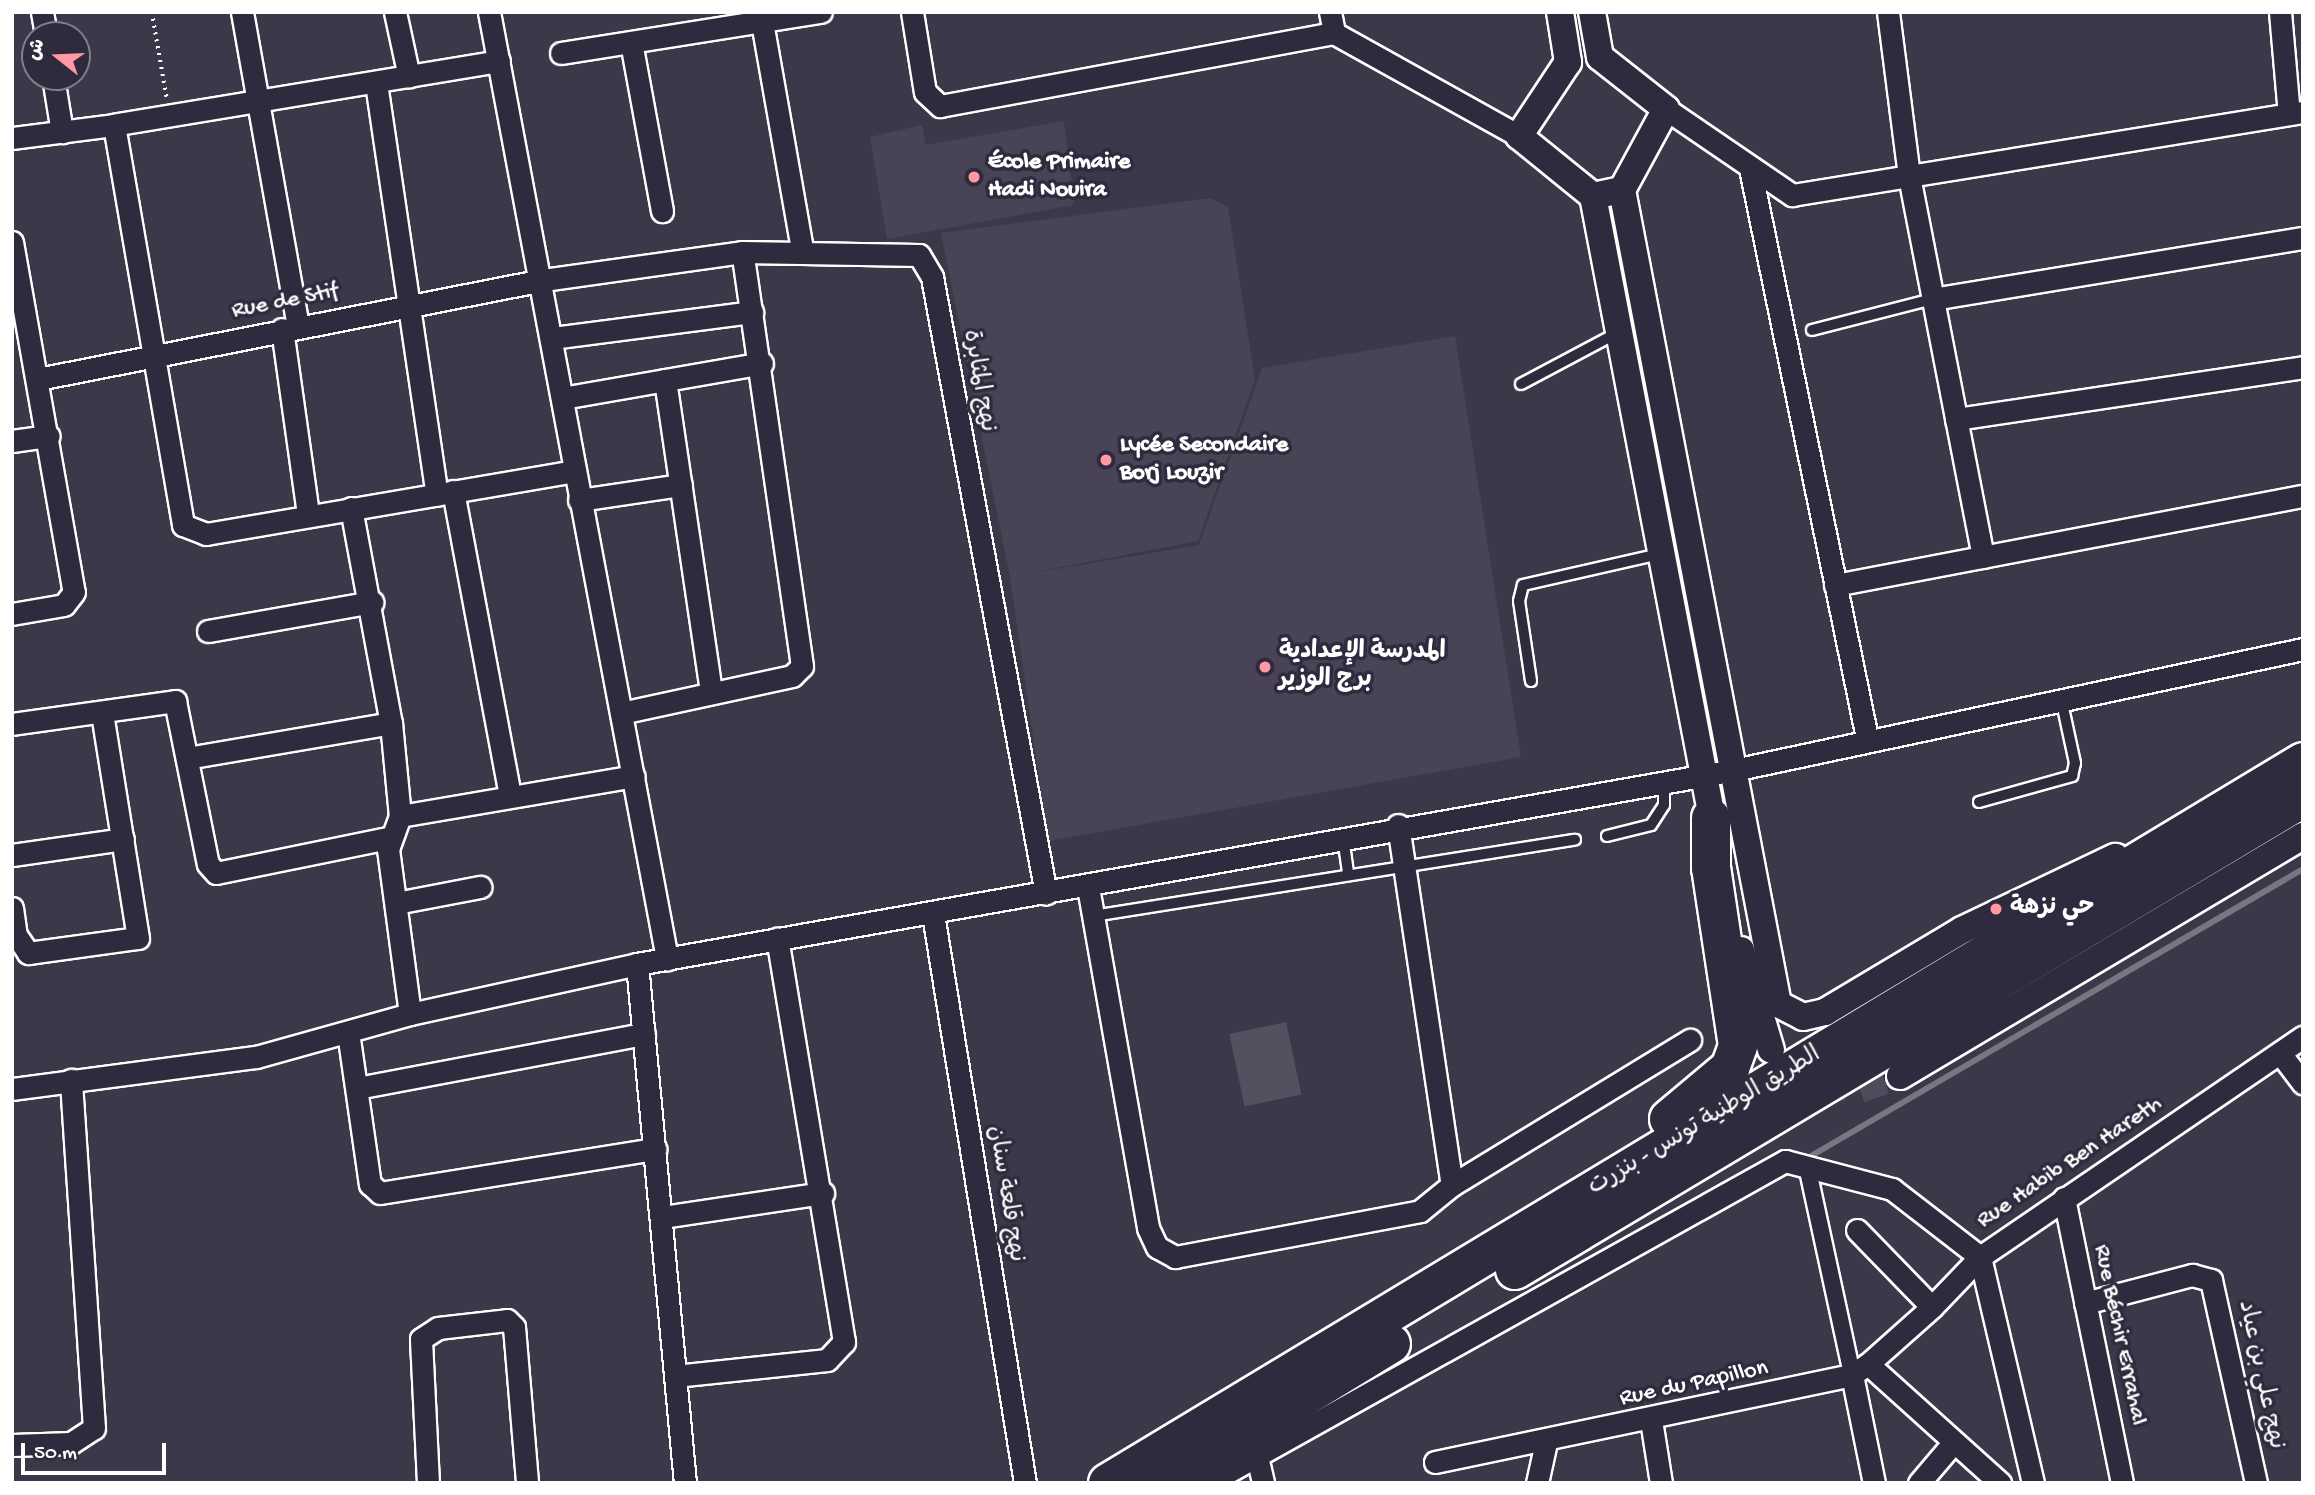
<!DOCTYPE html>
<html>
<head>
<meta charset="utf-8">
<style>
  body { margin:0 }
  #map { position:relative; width:2315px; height:1495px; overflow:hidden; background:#3c3749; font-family:"Gochi Hand","Playpen Sans Arabic",sans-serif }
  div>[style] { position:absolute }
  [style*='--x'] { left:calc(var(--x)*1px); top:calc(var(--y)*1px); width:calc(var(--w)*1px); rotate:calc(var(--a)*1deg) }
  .built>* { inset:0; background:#494455 }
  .green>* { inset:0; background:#555060; transform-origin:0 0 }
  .stream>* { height:6px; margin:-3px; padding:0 3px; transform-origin:3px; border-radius:3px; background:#797682 }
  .tertiary-tunnel>* { height:26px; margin-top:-13px; transform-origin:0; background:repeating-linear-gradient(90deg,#504b5b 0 26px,transparent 0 39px) }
  .path>* { height:3.5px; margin-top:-1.75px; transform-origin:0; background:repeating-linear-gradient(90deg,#fff 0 2px,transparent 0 7px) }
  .roads { filter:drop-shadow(2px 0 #fff) drop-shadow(-2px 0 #fff) drop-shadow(0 2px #fff) drop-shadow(0 -2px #fff) }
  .service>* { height:10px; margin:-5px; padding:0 5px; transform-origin:5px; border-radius:5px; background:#2f2a3d }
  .pedestrian>* { height:16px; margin:-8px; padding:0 8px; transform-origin:8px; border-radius:8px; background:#2f2a3d }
  .minor>* { height:21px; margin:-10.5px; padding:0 10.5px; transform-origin:10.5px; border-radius:10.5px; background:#2f2a3d }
  .tertiary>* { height:26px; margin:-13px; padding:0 13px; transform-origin:13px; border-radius:13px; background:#2f2a3d }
  .motorway>* { height:38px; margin:-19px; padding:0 19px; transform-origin:19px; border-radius:19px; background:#2f2a3d }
  .dots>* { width:19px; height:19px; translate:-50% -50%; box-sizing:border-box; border:4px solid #2f2a3d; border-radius:50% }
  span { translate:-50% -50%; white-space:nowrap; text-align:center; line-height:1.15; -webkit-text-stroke:7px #2f2a3d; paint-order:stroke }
  .poi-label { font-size:24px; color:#fff; font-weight:700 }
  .left { translate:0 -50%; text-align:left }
  .street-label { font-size:24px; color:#fff }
  .frame { position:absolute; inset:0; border:14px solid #fff; pointer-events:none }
  .north { position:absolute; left:21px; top:21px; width:70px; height:70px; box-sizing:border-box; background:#2f2a3d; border:2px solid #827f8b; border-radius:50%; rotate:288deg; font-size:19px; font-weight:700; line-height:28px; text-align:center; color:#fff }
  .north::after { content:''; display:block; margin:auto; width:24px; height:32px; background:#ff9aa2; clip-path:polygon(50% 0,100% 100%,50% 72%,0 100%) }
  .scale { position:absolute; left:21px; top:1443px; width:145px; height:32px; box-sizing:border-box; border:4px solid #fff; border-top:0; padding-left:9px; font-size:21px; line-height:24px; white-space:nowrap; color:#fff; -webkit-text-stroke:5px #2f2a3d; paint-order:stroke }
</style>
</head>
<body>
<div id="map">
  <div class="built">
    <i style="clip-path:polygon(1064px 121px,1074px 205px,887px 239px,870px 137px,922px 125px,926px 145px)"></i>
    <i style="clip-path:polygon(1211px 198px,1228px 207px,1255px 380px,1198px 541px,1020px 575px,1199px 545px,1262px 368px,1455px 336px,1521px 757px,1048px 841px,1010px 577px,941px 233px)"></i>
  </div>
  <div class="green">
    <i style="left:1286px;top:1022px;width:74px;height:58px;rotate:78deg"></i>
  </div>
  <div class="stream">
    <i style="--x:1811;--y:1156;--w:570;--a:-30.26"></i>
  </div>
  <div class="tertiary-tunnel">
    <i style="--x:1821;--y:1084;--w:39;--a:9"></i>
    <i style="--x:1860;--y:1090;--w:42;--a:-19.3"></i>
  </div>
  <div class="path">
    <i style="--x:152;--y:12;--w:88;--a:80.2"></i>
  </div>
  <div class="roads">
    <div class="service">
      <i style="--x:1812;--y:330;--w:125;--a:-14.4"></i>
      <i style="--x:1521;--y:384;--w:111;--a:-28"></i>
      <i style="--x:1531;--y:681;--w:81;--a:-98.5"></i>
      <i style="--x:1519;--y:601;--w:16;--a:-76"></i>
      <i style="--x:1523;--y:585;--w:140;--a:-12.8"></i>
      <i style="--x:1979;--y:802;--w:97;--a:-15.6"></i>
      <i style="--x:2072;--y:776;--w:13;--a:-77"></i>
      <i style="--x:2075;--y:763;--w:66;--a:-102.2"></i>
      <i style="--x:1607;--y:836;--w:45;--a:-14"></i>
      <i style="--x:1651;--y:825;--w:24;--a:-57"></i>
      <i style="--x:1664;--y:805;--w:23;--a:-90"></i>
      <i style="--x:1343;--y:837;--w:36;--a:82"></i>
      <i style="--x:1093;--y:916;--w:488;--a:-9"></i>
    </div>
    <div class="pedestrian">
      <i style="--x:1807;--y:1166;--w:214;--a:77.8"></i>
    </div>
    <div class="minor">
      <i style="--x:42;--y:12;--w:23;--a:80"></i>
      <i style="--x:242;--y:12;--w:318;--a:79.9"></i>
      <i style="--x:395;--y:12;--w:66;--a:77.8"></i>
      <i style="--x:489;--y:12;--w:964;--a:79.35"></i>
      <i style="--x:912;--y:12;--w:81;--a:80.8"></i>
      <i style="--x:925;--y:92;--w:21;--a:43"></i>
      <i style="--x:940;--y:106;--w:401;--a:-10.5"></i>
      <i style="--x:1330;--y:12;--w:21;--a:79"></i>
      <i style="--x:1334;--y:33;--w:212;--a:29.1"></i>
      <i style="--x:1888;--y:12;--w:165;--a:82.7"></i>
      <i style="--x:1909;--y:176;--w:388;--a:79"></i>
      <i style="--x:2280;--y:12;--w:102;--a:85"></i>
      <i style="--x:762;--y:22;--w:230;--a:80"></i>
      <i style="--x:631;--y:42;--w:172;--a:79.6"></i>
      <i style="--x:561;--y:53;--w:263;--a:-9"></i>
      <i style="--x:499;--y:61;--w:390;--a:170.6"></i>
      <i style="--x:114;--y:125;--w:406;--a:80.2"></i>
      <i style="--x:183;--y:525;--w:25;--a:21"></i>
      <i style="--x:206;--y:534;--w:372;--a:-9.7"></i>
      <i style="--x:53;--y:77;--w:56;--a:80.7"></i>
      <i style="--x:376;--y:83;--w:416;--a:81.6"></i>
      <i style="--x:1666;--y:109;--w:153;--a:34.3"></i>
      <i style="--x:1792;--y:195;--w:518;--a:-9.23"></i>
      <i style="--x:12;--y:138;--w:103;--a:-7.3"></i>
      <i style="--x:1750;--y:168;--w:582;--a:78.4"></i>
      <i style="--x:12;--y:242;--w:355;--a:80"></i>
      <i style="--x:74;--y:592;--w:16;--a:128"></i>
      <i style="--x:64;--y:605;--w:53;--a:170.2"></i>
      <i style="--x:1933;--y:299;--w:375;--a:-9.4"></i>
      <i style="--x:282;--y:329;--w:188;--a:82"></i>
      <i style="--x:552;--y:338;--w:202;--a:-7.4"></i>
      <i style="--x:38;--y:379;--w:515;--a:-11.09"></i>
      <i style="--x:543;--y:280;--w:201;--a:-8"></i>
      <i style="--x:742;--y:252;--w:177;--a:1"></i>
      <i style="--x:919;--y:255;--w:26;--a:59"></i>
      <i style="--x:932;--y:277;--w:627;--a:79.53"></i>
      <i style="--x:665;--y:380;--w:316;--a:81.6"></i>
      <i style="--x:562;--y:398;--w:203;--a:-9.9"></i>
      <i style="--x:1956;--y:419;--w:351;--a:-8.5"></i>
      <i style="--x:12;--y:441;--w:37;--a:-8"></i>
      <i style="--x:453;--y:491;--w:310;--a:79.4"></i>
      <i style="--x:579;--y:500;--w:103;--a:-8.4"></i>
      <i style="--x:351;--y:508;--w:219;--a:79.5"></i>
      <i style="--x:391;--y:723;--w:93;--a:84.5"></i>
      <i style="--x:400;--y:816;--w:35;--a:110"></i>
      <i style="--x:388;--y:849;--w:166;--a:82.4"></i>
      <i style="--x:1835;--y:585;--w:476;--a:-10.8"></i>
      <i style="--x:208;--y:631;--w:167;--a:-10"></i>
      <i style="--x:621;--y:713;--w:175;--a:-12.2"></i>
      <i style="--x:792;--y:676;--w:14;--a:-45"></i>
      <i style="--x:802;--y:666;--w:418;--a:-98.2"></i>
      <i style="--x:12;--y:724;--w:165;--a:-8"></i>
      <i style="--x:175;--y:701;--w:166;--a:78.6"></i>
      <i style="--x:208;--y:864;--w:12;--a:48"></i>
      <i style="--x:216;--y:873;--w:176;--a:-11.5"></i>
      <i style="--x:187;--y:758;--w:207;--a:-9.7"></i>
      <i style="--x:400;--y:816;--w:237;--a:-9.7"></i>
      <i style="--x:1398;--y:825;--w:364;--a:81.5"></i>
      <i style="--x:12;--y:855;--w:112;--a:-8.2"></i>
      <i style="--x:1088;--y:887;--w:346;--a:80"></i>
      <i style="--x:1148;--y:1228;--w:21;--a:65"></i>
      <i style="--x:1157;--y:1247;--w:21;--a:29"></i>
      <i style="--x:1175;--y:1257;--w:249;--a:-10.6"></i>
      <i style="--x:1420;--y:1211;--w:41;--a:-39.1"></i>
      <i style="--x:1452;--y:1185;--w:279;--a:-31.4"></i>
      <i style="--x:396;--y:903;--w:86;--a:-10.8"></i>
      <i style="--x:12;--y:908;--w:27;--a:82"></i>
      <i style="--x:16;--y:935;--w:22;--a:56"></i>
      <i style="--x:28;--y:953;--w:111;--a:-7.8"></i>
      <i style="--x:138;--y:938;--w:228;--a:-99.1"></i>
      <i style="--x:933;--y:914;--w:576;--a:80.82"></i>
      <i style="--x:637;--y:964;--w:521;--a:84.72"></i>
      <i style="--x:348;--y:1032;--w:154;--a:81.8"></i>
      <i style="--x:370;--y:1184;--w:13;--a:42"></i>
      <i style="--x:380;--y:1193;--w:279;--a:-9.1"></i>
      <i style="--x:2280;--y:1053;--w:38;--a:53"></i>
      <i style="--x:357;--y:1088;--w:292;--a:-10.7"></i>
      <i style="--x:12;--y:1089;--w:246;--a:-7.5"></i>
      <i style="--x:256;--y:1057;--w:160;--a:-15.6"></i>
      <i style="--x:410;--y:1014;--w:232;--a:-12.4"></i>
      <i style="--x:637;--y:964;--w:1109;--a:-10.02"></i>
      <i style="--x:1729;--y:771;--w:587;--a:-12"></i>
      <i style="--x:2064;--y:1198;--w:291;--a:78.5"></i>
      <i style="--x:662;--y:1217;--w:163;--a:-8.5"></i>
      <i style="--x:1857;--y:1230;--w:107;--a:45.8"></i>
      <i style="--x:1932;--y:1307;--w:69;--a:-46.2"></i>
      <i style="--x:1980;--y:1257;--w:232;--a:76.8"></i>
      <i style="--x:2085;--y:1303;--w:111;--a:-14.7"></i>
      <i style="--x:2192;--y:1275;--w:20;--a:15"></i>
      <i style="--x:2211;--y:1280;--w:208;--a:77.5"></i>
      <i style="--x:1868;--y:1364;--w:86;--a:-41.7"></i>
      <i style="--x:1852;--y:1375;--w:110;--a:78.5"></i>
      <i style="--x:675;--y:1376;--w:153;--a:-6"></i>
      <i style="--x:827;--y:1360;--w:25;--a:-47"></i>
      <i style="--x:844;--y:1342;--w:409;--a:-99.4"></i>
      <i style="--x:1651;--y:1420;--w:64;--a:81"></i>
      <i style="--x:12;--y:1445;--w:59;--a:-1.9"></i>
      <i style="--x:71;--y:1443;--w:27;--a:-33"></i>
      <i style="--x:94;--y:1428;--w:349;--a:-93.8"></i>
      <i style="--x:1256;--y:1452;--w:32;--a:77"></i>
      <i style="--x:1435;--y:1462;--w:426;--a:-11.8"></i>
      <i style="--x:1852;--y:1375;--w:19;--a:-35"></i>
      <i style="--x:1868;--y:1364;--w:178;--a:42"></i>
      <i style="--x:428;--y:1483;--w:144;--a:-92.8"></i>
      <i style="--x:421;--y:1339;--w:20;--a:-33"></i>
      <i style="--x:438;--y:1328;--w:69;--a:-6.6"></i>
      <i style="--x:507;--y:1320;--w:10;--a:45"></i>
      <i style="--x:514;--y:1327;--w:157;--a:85.2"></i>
      <i style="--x:1208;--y:1483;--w:661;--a:-29.16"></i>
      <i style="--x:1785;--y:1161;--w:111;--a:14.7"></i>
      <i style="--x:1892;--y:1189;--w:111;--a:37.7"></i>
      <i style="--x:1980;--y:1257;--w:391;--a:-34.3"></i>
      <i style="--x:1537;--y:1483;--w:42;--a:-77.6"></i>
      <i style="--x:1919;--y:1483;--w:52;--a:-49.6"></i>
    </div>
    <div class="tertiary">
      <i style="--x:1560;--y:12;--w:51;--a:80.9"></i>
      <i style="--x:1568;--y:62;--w:89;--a:123.5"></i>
      <i style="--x:1519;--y:136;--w:95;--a:39"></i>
      <i style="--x:1593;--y:196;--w:30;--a:-12"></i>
      <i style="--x:1622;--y:190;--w:92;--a:-61.5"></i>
      <i style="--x:1666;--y:109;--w:84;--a:-141.8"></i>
      <i style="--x:1600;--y:57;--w:46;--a:-100.1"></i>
      <i style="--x:1622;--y:190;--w:829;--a:79.15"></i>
      <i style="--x:1778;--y:1004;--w:28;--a:27"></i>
      <i style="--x:1803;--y:1017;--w:23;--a:-13"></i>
      <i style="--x:1825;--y:1012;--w:160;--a:-30.9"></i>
      <i style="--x:1962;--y:930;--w:170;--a:-25.5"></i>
      <i style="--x:1593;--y:196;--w:649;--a:79.16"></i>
      <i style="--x:1741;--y:950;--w:104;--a:73.3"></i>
      <i style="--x:1900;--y:1076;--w:469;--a:-30.8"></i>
    </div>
    <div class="motorway">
      <i style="--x:1669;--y:1119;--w:80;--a:-39.9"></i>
      <i style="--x:1730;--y:1068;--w:23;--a:-70"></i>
      <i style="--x:1738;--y:1046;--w:180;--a:-98.6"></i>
      <i style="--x:1711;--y:868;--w:50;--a:-90"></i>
      <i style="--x:1515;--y:1270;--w:919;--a:-30.92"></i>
      <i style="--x:1108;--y:1483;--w:1396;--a:-31.1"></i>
      <i style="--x:1163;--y:1483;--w:267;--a:-31.4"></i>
    </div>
  </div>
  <div class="dots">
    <i style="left:974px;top:177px;background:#ff9aa2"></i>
    <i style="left:1106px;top:460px;background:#ff9aa2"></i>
    <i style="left:1265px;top:667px;background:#ff9aa2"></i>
    <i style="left:1996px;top:909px;background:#ff9aa2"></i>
  </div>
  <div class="poi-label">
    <span class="left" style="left:988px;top:177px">École Primaire<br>Hadi Nouira</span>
    <span class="left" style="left:1120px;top:460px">Lycée Secondaire<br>Borj Louzir</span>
    <span class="left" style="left:1279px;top:667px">المدرسة الإعدادية<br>برج الوزير</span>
    <span class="left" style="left:2010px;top:909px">حي نزهة</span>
  </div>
  <div class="street-label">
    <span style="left:285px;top:302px;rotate:-11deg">Rue de Stif</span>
    <span style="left:978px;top:381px;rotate:80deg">نهج المثابرة</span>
    <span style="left:1705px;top:1122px;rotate:-31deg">الطريق الوطنية تونس - بنزرت</span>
    <span style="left:2070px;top:1163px;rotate:-34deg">Rue Habib Ben Hareth</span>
    <span style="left:1005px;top:1194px;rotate:81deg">نهج قلعة سنان</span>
    <span style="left:2119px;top:1335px;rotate:78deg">Rue Béchir Errahal</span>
    <span style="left:2260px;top:1375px;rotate:78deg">نهج علي بن عياد</span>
    <span style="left:1694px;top:1384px;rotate:-12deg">Rue du Papillon</span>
  </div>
  <div class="frame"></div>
  <div class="north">ش</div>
  <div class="scale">50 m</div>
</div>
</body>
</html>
